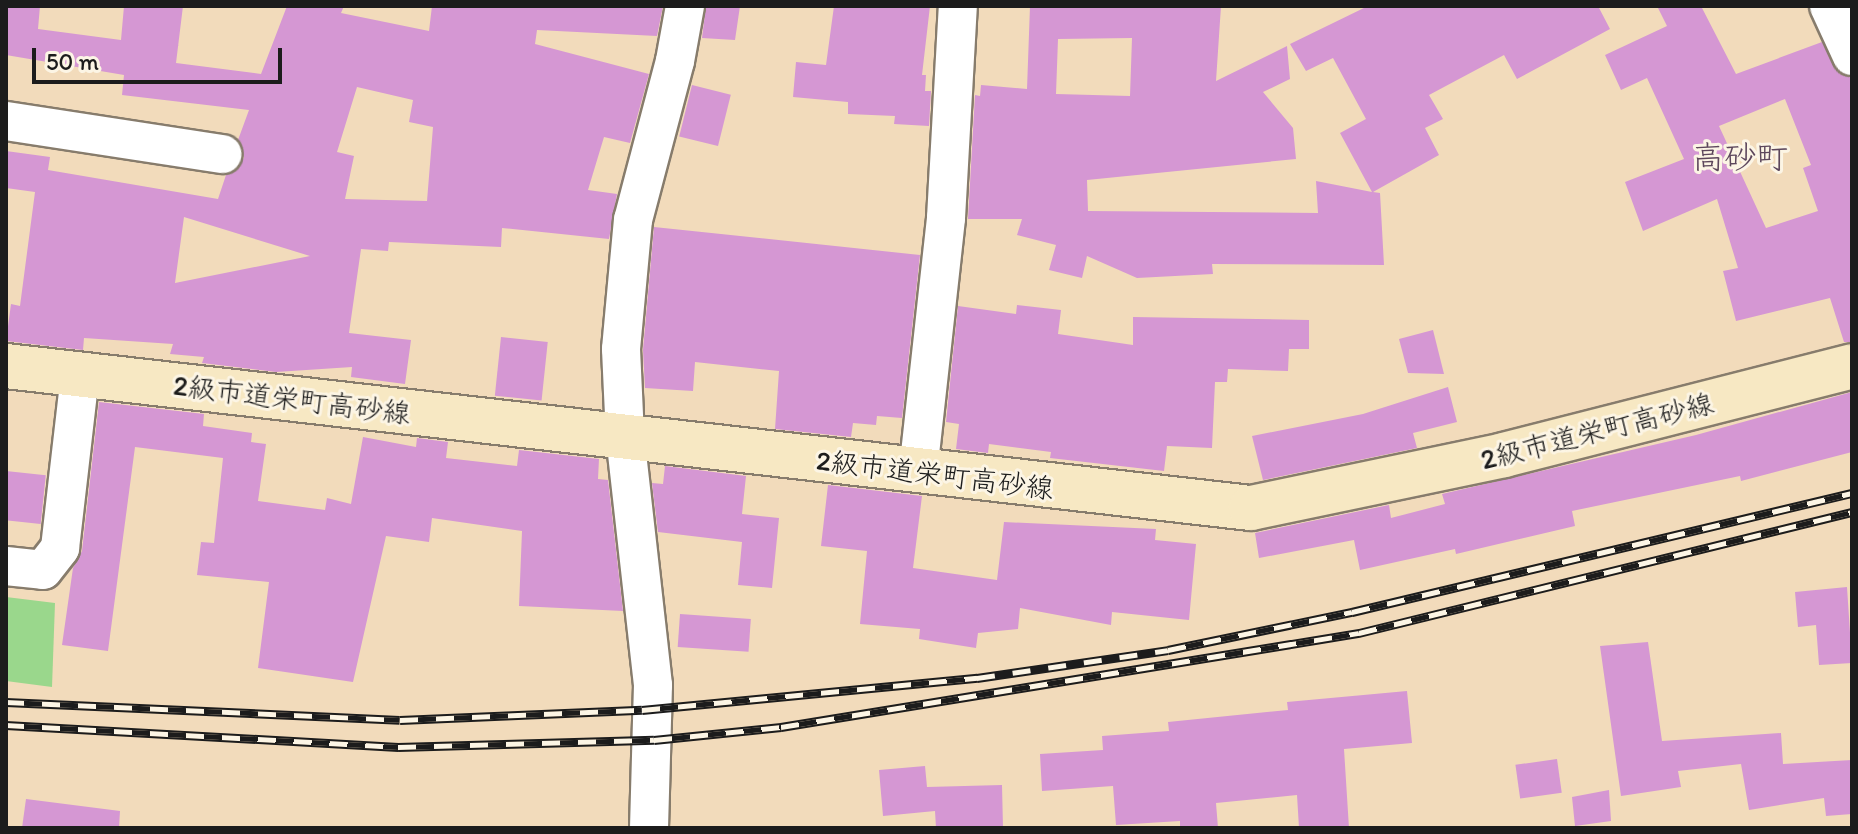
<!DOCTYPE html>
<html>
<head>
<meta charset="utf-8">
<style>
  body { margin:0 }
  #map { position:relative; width:1858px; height:834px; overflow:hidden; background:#f2dbbb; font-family:Itim,"Klee One",sans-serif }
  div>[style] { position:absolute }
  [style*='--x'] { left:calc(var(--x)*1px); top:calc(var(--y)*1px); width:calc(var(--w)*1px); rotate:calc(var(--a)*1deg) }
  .green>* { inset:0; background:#9ad78c }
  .building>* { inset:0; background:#d597d3; transform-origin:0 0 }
  .roads { filter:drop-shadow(2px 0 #877c6c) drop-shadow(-2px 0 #877c6c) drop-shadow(0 2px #877c6c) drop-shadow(0 -2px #877c6c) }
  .street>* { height:38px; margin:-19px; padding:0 19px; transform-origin:19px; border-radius:19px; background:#fff }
  .secondary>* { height:44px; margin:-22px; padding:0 22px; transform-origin:22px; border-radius:22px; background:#f7e8c3 }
  .rail>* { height:9px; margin-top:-4.5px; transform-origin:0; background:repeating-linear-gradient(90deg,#fcf5e5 0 18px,#1c1c1c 0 36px); box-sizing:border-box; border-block:2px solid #1c1c1c }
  span { translate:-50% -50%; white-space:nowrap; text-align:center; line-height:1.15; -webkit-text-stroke:6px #fcf5e5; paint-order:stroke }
  .street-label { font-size:28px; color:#1c1c1c }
  .quarter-label { font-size:32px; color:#5d475c }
  .frame { position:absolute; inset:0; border:8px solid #1c1c1c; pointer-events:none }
  .scale { position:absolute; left:32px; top:48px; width:250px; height:36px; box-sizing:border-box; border:4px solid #1c1c1c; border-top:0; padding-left:10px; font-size:24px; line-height:28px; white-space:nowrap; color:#1c1c1c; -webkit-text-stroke:6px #fcf5e5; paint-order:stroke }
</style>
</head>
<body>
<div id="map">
  <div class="green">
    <i style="clip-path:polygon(6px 597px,55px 603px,52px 687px,6px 681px)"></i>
  </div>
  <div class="building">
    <i style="clip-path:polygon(evenodd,6px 6px,40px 6px,38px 29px,121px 40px,124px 6px,183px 6px,176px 63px,261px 74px,287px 6px,344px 6px,341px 13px,429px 31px,432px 6px,663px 6px,657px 36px,537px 30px,535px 44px,649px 74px,630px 143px,604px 137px,588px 190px,617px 194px,609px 239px,502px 228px,501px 247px,389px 242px,388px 251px,361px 249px,349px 333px,411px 340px,405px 384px,351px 377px,352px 367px,276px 372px,202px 363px,204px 357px,170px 354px,173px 344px,84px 338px,83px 350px,6px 341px,11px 304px,20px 306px,35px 192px,6px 188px,6px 151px,50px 157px,48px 170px,218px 199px,226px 175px,244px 158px,238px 140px,249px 110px,122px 95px,124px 75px,6px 55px,6px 6px,357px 87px,413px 100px,409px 122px,433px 127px,427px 201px,345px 199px,354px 156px,337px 152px,357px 87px,6px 6px,184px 217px,310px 256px,175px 283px,184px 217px)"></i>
    <i style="clip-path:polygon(706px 6px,740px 6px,735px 40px,702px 38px)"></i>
    <i style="clip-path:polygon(834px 6px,930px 6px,922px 75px,926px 75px,925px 91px,931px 91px,929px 126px,894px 124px,895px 116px,848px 114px,848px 102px,793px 97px,796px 62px,826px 65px)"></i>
    <i style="clip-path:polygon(evenodd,1030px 6px,1221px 6px,1216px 81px,1287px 46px,1290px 79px,1263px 92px,1293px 128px,1296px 159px,1087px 180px,1088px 211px,1318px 213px,1316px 181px,1372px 192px,1340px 133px,1366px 119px,1333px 58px,1306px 71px,1290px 44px,1368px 6px,1598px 6px,1610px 29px,1517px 79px,1504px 55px,1429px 95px,1443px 119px,1425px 128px,1439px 155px,1373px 192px,1380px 193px,1384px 265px,1212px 264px,1213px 274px,1137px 278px,1087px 256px,1082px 278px,1049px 270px,1056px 245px,1017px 235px,1022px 219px,968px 219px,975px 95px,980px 96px,981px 85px,1027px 89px,1030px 6px,1132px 38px,1130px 96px,1056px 94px,1058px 39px,1132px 38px)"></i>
    <i style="clip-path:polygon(evenodd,1657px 6px,1701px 6px,1736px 74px,1822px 42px,1839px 73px,1852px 78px,1852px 342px,1844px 342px,1830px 298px,1736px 321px,1723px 271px,1738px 268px,1717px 199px,1643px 231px,1625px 182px,1684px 159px,1647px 78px,1621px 90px,1605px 55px,1667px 26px,1657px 6px,1785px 99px,1811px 165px,1803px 168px,1818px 211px,1766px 228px,1719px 126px,1785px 99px)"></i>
    <i style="left:692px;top:85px;width:40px;height:53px;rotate:14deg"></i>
    <i style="clip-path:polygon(654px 227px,920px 255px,902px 418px,877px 416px,876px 425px,853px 423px,851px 437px,775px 429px,779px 371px,695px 362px,693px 391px,645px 388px,643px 350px)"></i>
    <i style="clip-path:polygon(1017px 305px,1061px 310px,1058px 334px,1133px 345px,1133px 317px,1309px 320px,1309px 349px,1289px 349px,1288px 371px,1228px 369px,1227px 382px,1215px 382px,1212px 448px,1167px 446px,1164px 471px,1050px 458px,1051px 452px,989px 444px,988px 453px,956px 449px,959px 424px,946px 422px,958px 306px,1016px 314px)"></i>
    <i style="clip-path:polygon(1433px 330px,1444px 374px,1408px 373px,1399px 339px)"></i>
    <i style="left:501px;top:337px;width:47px;height:59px;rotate:6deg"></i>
    <i style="clip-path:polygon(1448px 387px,1457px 422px,1413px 433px,1417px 448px,1263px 480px,1252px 436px,1363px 414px)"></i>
    <i style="clip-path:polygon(1852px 392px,1852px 452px,1741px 481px,1740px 476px,1572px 511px,1575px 526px,1456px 554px,1455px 549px,1360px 570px,1354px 540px,1259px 558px,1255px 533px,1389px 505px,1391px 518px,1445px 504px,1442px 494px,1696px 435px)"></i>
    <i style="clip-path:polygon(99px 402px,204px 414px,203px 426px,252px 433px,251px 442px,266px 444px,258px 501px,325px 510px,327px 498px,351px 504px,363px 437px,416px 447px,417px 438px,448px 442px,446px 458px,517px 466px,519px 450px,599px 459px,598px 479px,608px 480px,623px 611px,519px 606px,522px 531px,432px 518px,429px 542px,386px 536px,353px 682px,258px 668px,269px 582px,197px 575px,201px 542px,214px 543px,223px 458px,135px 447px,108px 651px,62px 645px,73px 568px,82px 551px)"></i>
    <i style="clip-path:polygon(665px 466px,746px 476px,742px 514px,779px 518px,772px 588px,738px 585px,742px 542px,658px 532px,652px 483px,663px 484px)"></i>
    <i style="left:6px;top:471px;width:40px;height:49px;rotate:6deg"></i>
    <i style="clip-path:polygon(828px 485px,922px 496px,913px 568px,997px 580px,1004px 522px,1156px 529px,1155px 540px,1196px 544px,1189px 620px,1112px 612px,1111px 625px,1020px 608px,1018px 629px,978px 633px,976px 648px,919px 639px,920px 629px,860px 624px,867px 551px,821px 546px)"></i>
    <i style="clip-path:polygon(1847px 587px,1852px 663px,1819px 665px,1816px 625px,1798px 627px,1795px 592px)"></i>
    <i style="left:680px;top:614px;width:71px;height:33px;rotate:4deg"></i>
    <i style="clip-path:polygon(1648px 642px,1662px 741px,1781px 733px,1783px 764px,1852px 760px,1852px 814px,1826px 816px,1824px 798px,1749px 810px,1741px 764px,1678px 771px,1681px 787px,1621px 796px,1600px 646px)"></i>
    <i style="clip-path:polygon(1407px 691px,1412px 743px,1344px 749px,1349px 828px,1299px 828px,1297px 795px,1216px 803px,1218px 828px,1180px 828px,1180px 821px,1116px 825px,1113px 786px,1042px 791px,1040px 754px,1103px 750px,1102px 736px,1169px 731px,1168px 722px,1288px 710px,1287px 702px)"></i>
    <i style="left:1557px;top:759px;width:34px;height:42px;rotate:82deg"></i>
    <i style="clip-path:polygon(925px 766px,927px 787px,1002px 785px,1003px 828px,936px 828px,935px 811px,883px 816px,879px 770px)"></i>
    <i style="clip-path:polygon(1609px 790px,1611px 821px,1575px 826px,1572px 797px)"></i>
    <i style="clip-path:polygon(26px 799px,120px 811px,119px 828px,22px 828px)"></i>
  </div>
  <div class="roads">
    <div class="street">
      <i style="--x:1829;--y:6;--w:55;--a:65.3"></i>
      <i style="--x:6;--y:121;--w:219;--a:8.7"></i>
      <i style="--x:918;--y:472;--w:256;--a:-83.7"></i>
      <i style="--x:946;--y:218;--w:212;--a:-86.8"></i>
      <i style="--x:6;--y:566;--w:37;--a:6"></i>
      <i style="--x:43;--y:570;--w:28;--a:-52"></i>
      <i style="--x:60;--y:548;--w:174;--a:-83.4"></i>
      <i style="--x:649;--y:828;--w:143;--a:-88.4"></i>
      <i style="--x:653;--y:685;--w:250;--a:-96.4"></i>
      <i style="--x:625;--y:437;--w:88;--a:-92.6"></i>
      <i style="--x:621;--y:349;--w:130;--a:-84.7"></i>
      <i style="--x:633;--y:220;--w:164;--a:-75.2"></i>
      <i style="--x:675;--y:61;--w:56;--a:-79.7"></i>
    </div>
    <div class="secondary">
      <i style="--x:6;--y:366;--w:1253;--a:6.51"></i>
      <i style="--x:1251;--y:508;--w:258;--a:-11.8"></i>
      <i style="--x:1504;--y:455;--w:359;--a:-14.3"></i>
    </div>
  </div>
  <div class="rail">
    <i style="--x:6;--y:702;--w:394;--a:2.6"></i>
    <i style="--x:400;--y:720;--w:242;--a:-2.4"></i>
    <i style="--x:642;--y:710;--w:337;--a:-5.5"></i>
    <i style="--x:977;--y:678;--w:193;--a:-8.3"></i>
    <i style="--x:1168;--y:650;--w:188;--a:-11.7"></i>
    <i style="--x:1352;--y:612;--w:514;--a:-13.39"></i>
    <i style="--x:6;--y:725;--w:393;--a:3.2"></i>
    <i style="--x:398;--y:747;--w:256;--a:-1.6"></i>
    <i style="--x:654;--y:740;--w:128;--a:-5.8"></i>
    <i style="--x:781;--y:727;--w:586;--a:-9.24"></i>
    <i style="--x:1359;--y:633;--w:508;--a:-13.79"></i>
  </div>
  <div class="street-label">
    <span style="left:292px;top:399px;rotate:7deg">2級市道栄町高砂線</span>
    <span style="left:1597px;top:431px;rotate:-14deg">2級市道栄町高砂線</span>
    <span style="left:935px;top:474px;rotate:7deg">2級市道栄町高砂線</span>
  </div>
  <div class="quarter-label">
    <span style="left:1740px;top:157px">高砂町</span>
  </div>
  <div class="frame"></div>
  <div class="scale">50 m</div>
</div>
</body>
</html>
